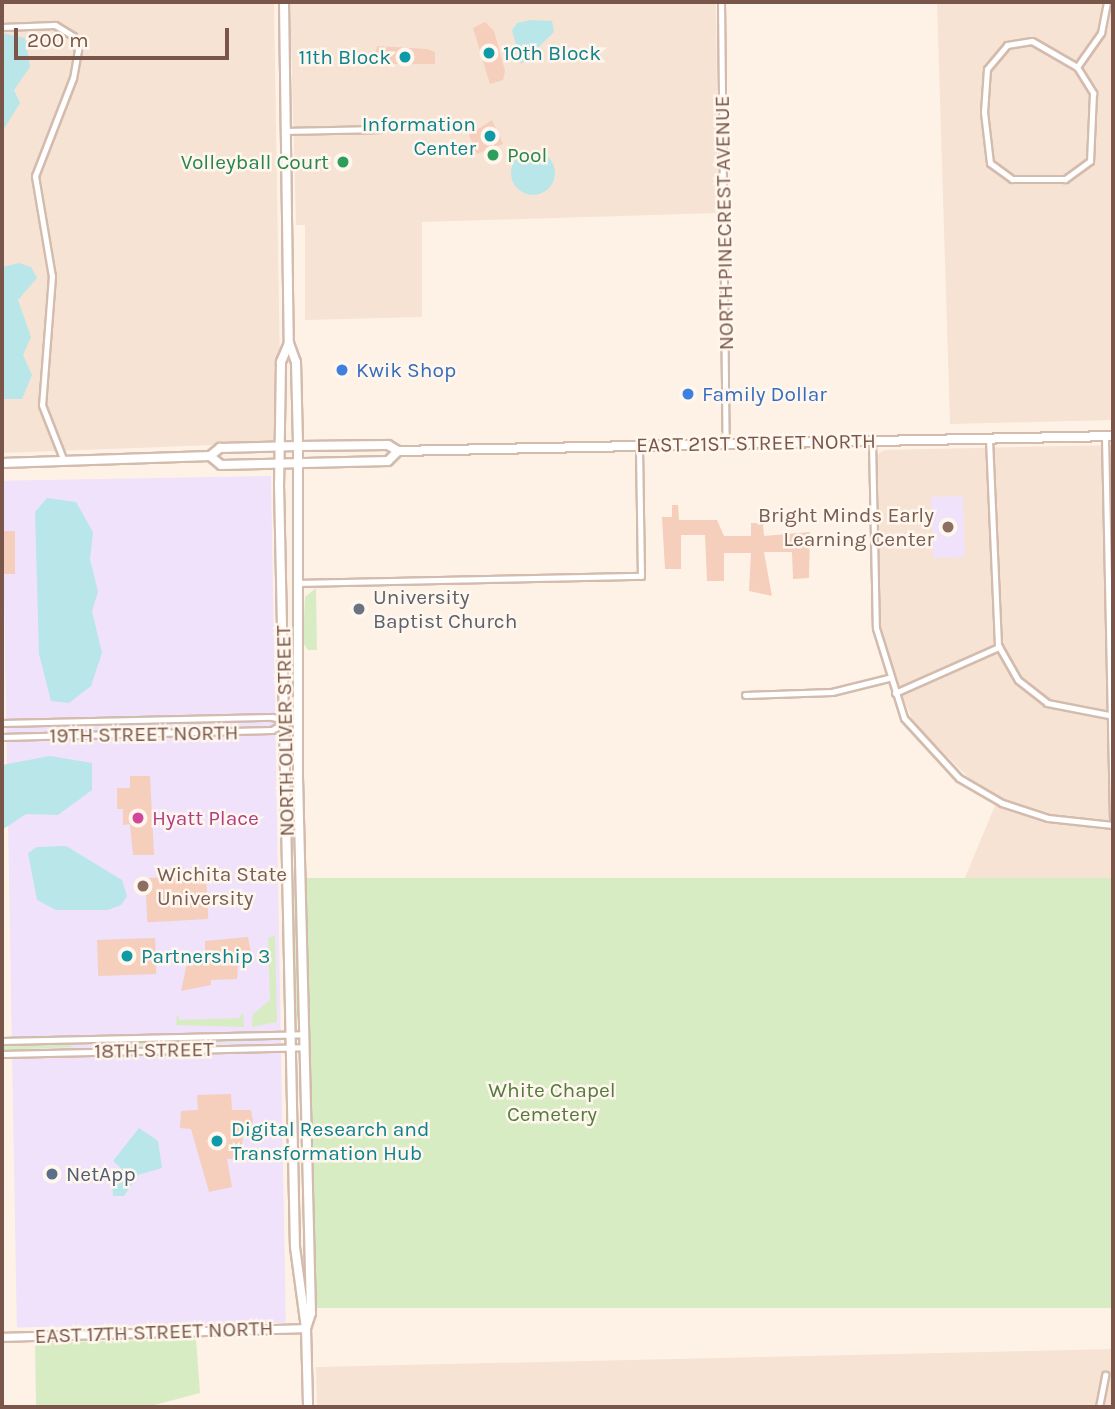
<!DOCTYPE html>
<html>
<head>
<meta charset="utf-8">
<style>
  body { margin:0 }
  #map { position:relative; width:1115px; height:1409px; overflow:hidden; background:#fef2e6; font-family:Karla,sans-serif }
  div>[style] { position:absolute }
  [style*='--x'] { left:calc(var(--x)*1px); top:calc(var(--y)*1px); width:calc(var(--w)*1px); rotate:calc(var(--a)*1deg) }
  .residential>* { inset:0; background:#f6e3d4 }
  .education>* { inset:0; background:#efe2fa; transform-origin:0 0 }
  .green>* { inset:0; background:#d8ecc3; transform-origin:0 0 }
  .water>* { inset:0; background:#b9e6e9 }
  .round { border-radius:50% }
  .building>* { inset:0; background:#f5cebc; transform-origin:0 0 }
  .roads { filter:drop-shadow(2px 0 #d3bbad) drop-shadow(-2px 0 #d3bbad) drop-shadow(0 2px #d3bbad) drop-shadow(0 -2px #d3bbad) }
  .minor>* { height:5px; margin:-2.5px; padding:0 2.5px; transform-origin:2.5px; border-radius:2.5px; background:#fff }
  .tertiary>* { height:7px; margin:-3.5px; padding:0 3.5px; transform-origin:3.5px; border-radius:3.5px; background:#fff }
  .secondary>* { height:8px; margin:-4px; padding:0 4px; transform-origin:4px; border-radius:4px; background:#fff }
  .dots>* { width:19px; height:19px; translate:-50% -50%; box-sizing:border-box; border:4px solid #fff7ee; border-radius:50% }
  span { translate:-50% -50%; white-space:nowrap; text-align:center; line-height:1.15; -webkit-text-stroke:5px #fff7ee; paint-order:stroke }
  .culture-label { font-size:21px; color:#0d838f }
  .left { translate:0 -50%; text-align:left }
  .right { translate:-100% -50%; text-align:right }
  .leisure-label { font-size:21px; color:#27864d }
  .street-label { font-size:21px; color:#795649 }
  .shop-label { font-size:21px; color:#366cbe }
  .education-label { font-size:21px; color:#785e54 }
  .worship-label { font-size:21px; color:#5b616d }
  .hotel-label { font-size:21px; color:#b23c85 }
  .park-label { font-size:21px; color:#547a3d }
  .service-label { font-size:21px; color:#4e5e75 }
  .frame { position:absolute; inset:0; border:4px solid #795649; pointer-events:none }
  .scale { position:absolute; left:14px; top:28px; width:215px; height:32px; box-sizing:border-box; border:4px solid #795649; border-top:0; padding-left:9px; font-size:21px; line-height:24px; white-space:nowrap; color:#795649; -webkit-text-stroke:5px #fff7ee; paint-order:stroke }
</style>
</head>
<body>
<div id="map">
  <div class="residential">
    <i style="clip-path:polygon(2px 2px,274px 2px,281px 429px,271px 443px,2px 453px)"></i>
    <i style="clip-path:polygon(290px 2px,716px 2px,718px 213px,422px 222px,422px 317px,305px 320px,305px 225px,296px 225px)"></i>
    <i style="clip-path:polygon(724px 2px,1113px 2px,1113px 420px,950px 424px,937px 2px)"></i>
    <i style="clip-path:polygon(1113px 445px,1113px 878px,964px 880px,999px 796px,975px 784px,914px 723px,890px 668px,880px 624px,875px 456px,884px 450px)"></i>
    <i style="clip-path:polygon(1113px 1349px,1113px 1407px,317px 1407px,316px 1367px)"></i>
  </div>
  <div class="education">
    <i style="left:271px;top:476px;width:847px;height:269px;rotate:89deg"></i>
    <i style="left:963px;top:496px;width:61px;height:32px;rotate:88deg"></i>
  </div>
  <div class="green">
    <i style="clip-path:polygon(316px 588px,317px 650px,308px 650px,303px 643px,305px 597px)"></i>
    <i style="left:1113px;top:878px;width:430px;height:806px;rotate:90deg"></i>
    <i style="clip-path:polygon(293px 889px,297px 889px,300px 1017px,295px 1017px)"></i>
    <i style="clip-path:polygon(275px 935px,277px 1022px,252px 1027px,253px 1014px,270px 1000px,268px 938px)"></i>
    <i style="clip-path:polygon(243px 1012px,244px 1027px,176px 1025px,177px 1014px,180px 1020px,239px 1018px)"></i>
    <i style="clip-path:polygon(154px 1040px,160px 1045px,90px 1045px,95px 1042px)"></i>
    <i style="clip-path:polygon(186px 1040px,271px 1038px,273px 1040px,182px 1044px)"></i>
    <i style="clip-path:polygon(65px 1042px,73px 1047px,2px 1050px,2px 1044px)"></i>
    <i style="clip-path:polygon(196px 1339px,200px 1393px,147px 1407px,36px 1407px,35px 1343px)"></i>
  </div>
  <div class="water">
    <i style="clip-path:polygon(531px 20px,552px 21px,554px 32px,521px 64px,512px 30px,517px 23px)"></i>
    <i style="clip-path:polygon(2px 33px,25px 38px,30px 67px,14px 90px,20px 103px,2px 132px)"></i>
    <i class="round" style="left:511px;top:151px;width:44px;height:44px"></i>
    <i style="clip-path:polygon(19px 263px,31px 267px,37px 278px,18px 300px,31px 337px,23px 355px,32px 375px,22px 399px,2px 399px,2px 267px)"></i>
    <i style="clip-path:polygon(47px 498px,76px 502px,93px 532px,90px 559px,98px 592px,92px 611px,102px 653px,91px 686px,69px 703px,51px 701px,39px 654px,35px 512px)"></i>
    <i style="clip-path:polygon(50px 756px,92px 763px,92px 790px,58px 815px,26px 814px,2px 830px,2px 765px)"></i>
    <i style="clip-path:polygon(66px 846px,122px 880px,127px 896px,121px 905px,108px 910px,56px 910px,37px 900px,28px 853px,37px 847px)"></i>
    <i style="clip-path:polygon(139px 1128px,158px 1141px,162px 1168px,138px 1175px,124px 1196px,113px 1196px,112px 1178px,122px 1169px,113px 1161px)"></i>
  </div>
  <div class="building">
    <i style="clip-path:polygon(485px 22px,494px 31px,505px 71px,503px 80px,490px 84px,473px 28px)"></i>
    <i style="clip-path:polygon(377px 46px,427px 49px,435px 52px,435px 64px,380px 64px,374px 59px)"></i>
    <i style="clip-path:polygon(492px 120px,503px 144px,477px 154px,469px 135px)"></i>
    <i style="clip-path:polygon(672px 505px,678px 505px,679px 520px,717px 520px,724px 536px,751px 536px,751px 523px,763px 523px,764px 536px,810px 532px,809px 578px,793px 579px,792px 552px,764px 552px,772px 596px,749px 591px,751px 553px,724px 553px,724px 581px,707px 581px,705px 535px,681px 535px,681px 569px,665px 569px,662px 517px,672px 517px)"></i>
    <i style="left:2px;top:531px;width:13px;height:43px"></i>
    <i style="clip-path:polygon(130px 776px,150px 776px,154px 855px,133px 855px,130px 824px,123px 825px,123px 809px,117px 809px,117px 788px,130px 788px)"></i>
    <i style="left:206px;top:875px;width:44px;height:61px;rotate:87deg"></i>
    <i style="clip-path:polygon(248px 937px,253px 964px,238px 964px,237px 979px,211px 980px,211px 985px,181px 991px,189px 954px,205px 954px,205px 941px)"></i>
    <i style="left:155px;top:938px;width:36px;height:58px;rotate:88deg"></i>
    <i style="clip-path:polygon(231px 1094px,232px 1110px,251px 1110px,253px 1122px,243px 1137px,240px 1159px,227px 1159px,232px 1187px,209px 1192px,191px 1129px,180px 1128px,181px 1111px,198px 1110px,197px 1095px)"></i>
  </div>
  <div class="roads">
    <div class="minor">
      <i style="--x:721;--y:2;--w:441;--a:89.4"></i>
      <i style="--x:2;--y:27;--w:53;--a:-2.2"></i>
      <i style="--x:55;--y:25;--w:21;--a:31"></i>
      <i style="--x:73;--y:36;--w:15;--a:70"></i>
      <i style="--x:78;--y:50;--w:28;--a:100"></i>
      <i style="--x:73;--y:78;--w:105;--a:111.2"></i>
      <i style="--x:35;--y:176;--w:101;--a:80.4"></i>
      <i style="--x:52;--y:276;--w:129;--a:94.4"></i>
      <i style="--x:42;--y:405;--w:60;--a:68.6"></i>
      <i style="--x:1032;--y:41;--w:52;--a:30"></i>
      <i style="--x:1077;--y:67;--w:31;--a:58"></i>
      <i style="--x:1093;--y:93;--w:68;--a:92.5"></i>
      <i style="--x:1090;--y:161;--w:31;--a:144"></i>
      <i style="--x:1065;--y:179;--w:53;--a:180"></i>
      <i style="--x:1012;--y:179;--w:27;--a:-144"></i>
      <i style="--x:990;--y:163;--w:51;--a:-96.7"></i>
      <i style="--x:984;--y:112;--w:43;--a:-86"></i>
      <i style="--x:987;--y:69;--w:31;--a:-50"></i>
      <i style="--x:1007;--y:45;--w:25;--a:-9"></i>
      <i style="--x:1077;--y:67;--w:42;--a:-54.8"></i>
      <i style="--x:1101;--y:33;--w:32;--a:-79"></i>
      <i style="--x:286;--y:131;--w:93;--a:-1.2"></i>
      <i style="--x:1105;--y:437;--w:384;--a:88.8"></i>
      <i style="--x:989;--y:439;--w:206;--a:87.5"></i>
      <i style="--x:998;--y:645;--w:40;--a:60.3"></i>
      <i style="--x:1018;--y:680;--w:37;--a:38"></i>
      <i style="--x:1047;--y:703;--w:63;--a:11"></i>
      <i style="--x:872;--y:442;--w:186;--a:88.8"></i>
      <i style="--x:876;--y:628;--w:94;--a:72.7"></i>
      <i style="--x:904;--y:718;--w:81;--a:47.5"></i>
      <i style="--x:959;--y:778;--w:50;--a:30.2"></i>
      <i style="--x:1002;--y:803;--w:48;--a:18.1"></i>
      <i style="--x:1048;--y:818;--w:65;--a:6.1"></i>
      <i style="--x:298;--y:583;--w:343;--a:-1.2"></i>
      <i style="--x:641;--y:576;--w:131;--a:-90.9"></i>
      <i style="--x:895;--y:693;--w:114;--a:-23.9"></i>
      <i style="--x:745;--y:695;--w:87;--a:-2"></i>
      <i style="--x:832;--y:692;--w:58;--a:-14"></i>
      <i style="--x:2;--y:723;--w:270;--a:-1.3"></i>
      <i style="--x:272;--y:717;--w:27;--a:13"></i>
      <i style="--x:2;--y:737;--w:270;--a:-1.5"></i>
      <i style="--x:272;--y:730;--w:14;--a:-30"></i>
      <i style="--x:2;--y:1041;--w:303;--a:-1.3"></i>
      <i style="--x:2;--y:1054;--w:303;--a:-1.3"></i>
      <i style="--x:1099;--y:1407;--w:33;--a:-79"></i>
    </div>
    <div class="tertiary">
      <i style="--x:2;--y:1337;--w:304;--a:-1.7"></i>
    </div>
    <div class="secondary">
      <i style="--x:284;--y:2;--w:341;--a:89.2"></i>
      <i style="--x:289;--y:343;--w:20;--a:70"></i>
      <i style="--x:296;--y:362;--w:84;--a:88.6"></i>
      <i style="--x:298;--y:446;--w:331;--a:90"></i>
      <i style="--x:298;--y:777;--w:536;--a:88.61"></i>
      <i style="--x:311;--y:1313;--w:16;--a:108"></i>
      <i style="--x:289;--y:343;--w:21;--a:113"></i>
      <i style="--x:281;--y:362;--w:122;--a:90.9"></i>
      <i style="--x:279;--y:484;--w:763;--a:88.8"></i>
      <i style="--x:295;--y:1247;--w:82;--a:82.3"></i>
      <i style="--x:306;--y:1328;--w:79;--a:88.5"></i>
      <i style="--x:210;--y:456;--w:14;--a:39"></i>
      <i style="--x:221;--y:465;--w:167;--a:-1.4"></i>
      <i style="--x:388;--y:461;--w:14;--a:-45"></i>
      <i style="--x:2;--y:463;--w:208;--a:-1.9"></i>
      <i style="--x:210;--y:456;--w:13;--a:-39"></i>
      <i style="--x:220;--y:448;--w:78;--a:-1.5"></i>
      <i style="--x:298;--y:446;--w:90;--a:-0.6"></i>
      <i style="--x:388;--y:445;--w:12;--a:31"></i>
      <i style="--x:398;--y:451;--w:715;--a:-1.2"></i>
    </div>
  </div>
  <div class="dots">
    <i style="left:489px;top:53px;background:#0f9aa8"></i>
    <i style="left:405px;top:57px;background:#0f9aa8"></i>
    <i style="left:490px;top:136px;background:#0f9aa8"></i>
    <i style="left:493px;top:155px;background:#2e9e5b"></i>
    <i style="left:343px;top:162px;background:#2e9e5b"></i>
    <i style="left:342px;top:370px;background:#3f7fe0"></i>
    <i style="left:688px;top:394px;background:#3f7fe0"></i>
    <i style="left:948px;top:527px;background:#8d6e63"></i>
    <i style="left:359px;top:609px;background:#6b7280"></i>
    <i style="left:138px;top:818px;background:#d1479c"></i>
    <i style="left:143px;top:886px;background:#8d6e63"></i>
    <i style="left:127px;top:956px;background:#0f9aa8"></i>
    <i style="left:217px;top:1141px;background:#0f9aa8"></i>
    <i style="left:52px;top:1174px;background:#5c6f8a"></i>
  </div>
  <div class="culture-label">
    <span class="left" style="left:503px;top:53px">10th Block</span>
    <span class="right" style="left:391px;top:57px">11th Block</span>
    <span class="right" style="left:476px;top:136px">Information<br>Center</span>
    <span class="left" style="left:141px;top:956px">Partnership 3</span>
    <span class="left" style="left:231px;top:1141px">Digital Research and<br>Transformation Hub</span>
  </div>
  <div class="leisure-label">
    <span class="left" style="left:507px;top:155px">Pool</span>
    <span class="right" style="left:329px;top:162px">Volleyball Court</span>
  </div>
  <div class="street-label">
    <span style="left:724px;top:223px;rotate:-91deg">NORTH PINECREST AVENUE</span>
    <span style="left:756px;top:443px;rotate:-1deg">EAST 21ST STREET NORTH</span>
    <span style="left:285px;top:731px;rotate:-91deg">NORTH OLIVER STREET</span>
    <span style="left:144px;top:734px;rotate:-1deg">19TH STREET NORTH</span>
    <span style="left:154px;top:1050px;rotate:-1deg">18TH STREET</span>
    <span style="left:154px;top:1332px;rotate:-2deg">EAST 17TH STREET NORTH</span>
  </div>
  <div class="shop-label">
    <span class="left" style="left:356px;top:370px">Kwik Shop</span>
    <span class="left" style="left:702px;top:394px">Family Dollar</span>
  </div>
  <div class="education-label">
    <span class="right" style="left:934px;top:527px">Bright Minds Early<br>Learning Center</span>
    <span class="left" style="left:157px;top:886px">Wichita State<br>University</span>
  </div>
  <div class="worship-label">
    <span class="left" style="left:373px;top:609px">University<br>Baptist Church</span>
  </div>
  <div class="hotel-label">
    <span class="left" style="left:152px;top:818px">Hyatt Place</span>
  </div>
  <div class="park-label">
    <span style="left:552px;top:1102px">White Chapel<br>Cemetery</span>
  </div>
  <div class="service-label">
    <span class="left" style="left:66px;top:1174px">NetApp</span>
  </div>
  <div class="frame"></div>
  <div class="scale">200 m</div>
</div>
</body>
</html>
